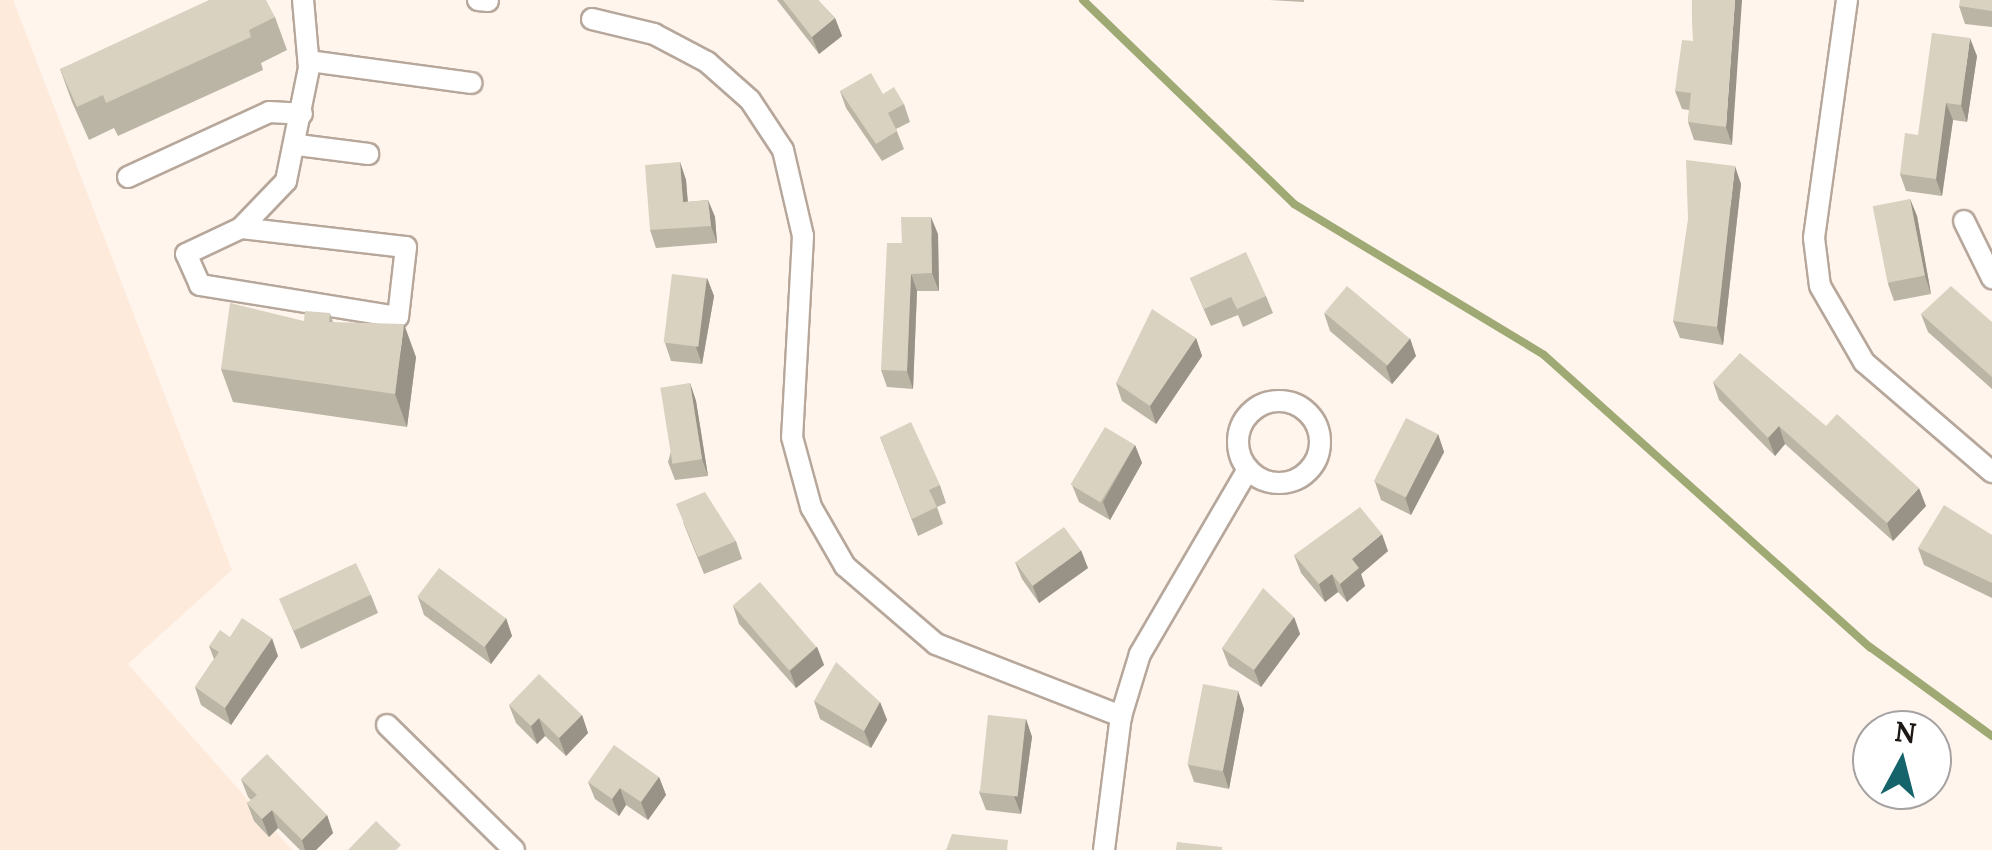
<!DOCTYPE html>
<html>
<head>
<meta charset="utf-8">
<style>
  body { margin:0 }
  #map { position:relative; width:1992px; height:850px; overflow:hidden; background:#fff5ed; font-family:Lora,serif }
  div>[style] { position:absolute }
  [style*='--x'] { left:calc(var(--x)*1px); top:calc(var(--y)*1px); width:calc(var(--w)*1px); rotate:calc(var(--a)*1deg) }
  .built>* { inset:0; background:#fdeadb }
  .stream>* { height:8px; margin:-4px; padding:0 4px; transform-origin:4px; border-radius:4px; background:#9ea973 }
  .roads { filter:drop-shadow(2px 0 #b7a79b) drop-shadow(-2px 0 #b7a79b) drop-shadow(0 2px #b7a79b) drop-shadow(0 -2px #b7a79b) }
  .minor>* { height:20px; margin:-10px; padding:0 10px; transform-origin:10px; border-radius:10px; background:#fff }
  .minor>.ring { margin:-10px; padding:0; box-sizing:content-box; background:none; border:20px solid #fff; border-radius:50% }
  .wall>* { inset:0; background:#bbb5a5 }
  .shaded-wall>* { inset:0; background:#989386 }
  .building>* { inset:0; background:#d9d2c0; transform-origin:0 0 }
  span { translate:-50% -50%; white-space:nowrap; text-align:center; line-height:1.15; -webkit-text-stroke:8px #fff; paint-order:stroke }
  .north { position:absolute; left:1852px; top:710px; width:100px; height:100px; box-sizing:border-box; background:#fff; border:2px solid #a5a2a1; border-radius:50%; rotate:7deg; font-size:28px; font-weight:700; line-height:40px; text-align:center; color:#1d1713 }
  .north::after { content:''; display:block; margin:auto; width:35px; height:45px; background:#15636b; clip-path:polygon(50% 0,100% 100%,50% 72%,0 100%) }
</style>
</head>
<body>
<div id="map">
  <div class="built">
    <i style="clip-path:polygon(0 0,13px 0,232px 570px,128px 664px,292px 850px,0 850px)"></i>
  </div>
  <div class="stream">
    <i style="--x:1083;--y:0;--w:293;--a:44"></i>
    <i style="--x:1294;--y:204;--w:292;--a:31.1"></i>
    <i style="--x:1544;--y:355;--w:438;--a:41.9"></i>
    <i style="--x:1870;--y:647;--w:151;--a:36.1"></i>
  </div>
  <div class="roads">
    <div class="minor">
      <i style="--x:478;--y:0;--w:10;--a:6"></i>
      <i style="--x:1847;--y:0;--w:240;--a:97.9"></i>
      <i style="--x:1814;--y:238;--w:48;--a:82.9"></i>
      <i style="--x:1820;--y:286;--w:88;--a:59.9"></i>
      <i style="--x:1864;--y:362;--w:169;--a:40.7"></i>
      <i style="--x:592;--y:19;--w:64;--a:13.6"></i>
      <i style="--x:654;--y:34;--w:60;--a:27.8"></i>
      <i style="--x:707;--y:62;--w:57;--a:41.5"></i>
      <i style="--x:750;--y:100;--w:60;--a:56.6"></i>
      <i style="--x:783;--y:150;--w:88;--a:76.9"></i>
      <i style="--x:803;--y:236;--w:201;--a:93.1"></i>
      <i style="--x:792;--y:437;--w:73;--a:74.8"></i>
      <i style="--x:811;--y:507;--w:68;--a:60"></i>
      <i style="--x:845;--y:566;--w:120;--a:40.6"></i>
      <i style="--x:936;--y:644;--w:199;--a:21.3"></i>
      <i style="--x:309;--y:61;--w:164;--a:7.7"></i>
      <i style="--x:298;--y:145;--w:71;--a:7.3"></i>
      <i style="--x:128;--y:177;--w:155;--a:-24.7"></i>
      <i style="--x:269;--y:112;--w:33;--a:3"></i>
      <i style="--x:1964;--y:221;--w:64;--a:63.8"></i>
      <i style="--x:241;--y:228;--w:166;--a:6.6"></i>
      <i style="--x:406;--y:247;--w:70;--a:96.5"></i>
      <i style="--x:398;--y:317;--w:201;--a:-170.8"></i>
      <i style="--x:200;--y:285;--w:34;--a:-114"></i>
      <i style="--x:186;--y:254;--w:61;--a:-25.3"></i>
      <i style="--x:241;--y:228;--w:65;--a:-46.2"></i>
      <i style="--x:286;--y:181;--w:115;--a:-78.5"></i>
      <i style="--x:309;--y:68;--w:68;--a:-95"></i>
      <i class="ring" style="left:1238px;top:401px;width:62px;height:62px"></i>
      <i style="--x:387;--y:725;--w:178;--a:44.5"></i>
      <i style="--x:1104;--y:850;--w:135;--a:-82.8"></i>
      <i style="--x:1121;--y:716;--w:65;--a:-73"></i>
      <i style="--x:1140;--y:654;--w:214;--a:-59.7"></i>
    </div>
  </div>
  <div class="wall">
    <i style="clip-path:polygon(777px 0,818px 0,835px 18px,842px 36px,819px 54px)"></i>
    <i style="clip-path:polygon(1269px 0,1304px 0,1304px 2px)"></i>
    <i style="clip-path:polygon(1692px 0,1732px 145px,1694px 140px,1688px 122px,1689px 110px,1682px 109px,1675px 91px,1693px 41px)"></i>
    <i style="clip-path:polygon(1992px 0,1992px 27px,1965px 24px,1959px 6px)"></i>
    <i style="clip-path:polygon(275px 17px,287px 50px,261px 63px,263px 70px,118px 136px,114px 128px,89px 140px,72px 102px,60px 69px)"></i>
    <i style="clip-path:polygon(1977px 56px,1967px 122px,1953px 120px,1942px 196px,1906px 191px,1900px 174px,1918px 135px)"></i>
    <i style="clip-path:polygon(840px 91px,883px 94px,904px 104px,910px 122px,896px 129px,904px 149px,882px 161px,846px 108px)"></i>
    <i style="clip-path:polygon(680px 162px,686px 180px,688px 202px,708px 200px,715px 217px,717px 243px,656px 248px,650px 230px)"></i>
    <i style="clip-path:polygon(1741px 184px,1723px 345px,1680px 338px,1673px 321px)"></i>
    <i style="clip-path:polygon(1910px 199px,1917px 216px,1931px 294px,1894px 301px,1888px 284px)"></i>
    <i style="clip-path:polygon(938px 234px,939px 291px,917px 291px,913px 389px,887px 387px,881px 370px,902px 243px)"></i>
    <i style="clip-path:polygon(707px 278px,714px 296px,702px 364px,671px 361px,665px 343px)"></i>
    <i style="clip-path:polygon(1190px 278px,1266px 296px,1273px 313px,1243px 327px,1238px 315px,1211px 326px)"></i>
    <i style="clip-path:polygon(330px 313px,333px 322px,416px 357px,407px 427px,233px 402px,221px 369px,304px 321px)"></i>
    <i style="clip-path:polygon(1324px 313px,1416px 356px,1392px 384px,1330px 331px)"></i>
    <i style="clip-path:polygon(1921px 314px,1992px 322px,1992px 389px,1928px 332px)"></i>
    <i style="clip-path:polygon(1196px 338px,1202px 356px,1156px 424px,1122px 401px,1116px 383px)"></i>
    <i style="clip-path:polygon(1713px 382px,1826px 426px,1926px 506px,1893px 541px,1785px 444px,1775px 456px,1719px 400px)"></i>
    <i style="clip-path:polygon(690px 383px,696px 401px,708px 476px,675px 480px,668px 462px)"></i>
    <i style="clip-path:polygon(1438px 434px,1444px 452px,1411px 515px,1381px 500px,1375px 482px)"></i>
    <i style="clip-path:polygon(880px 437px,940px 485px,946px 503px,937px 507px,943px 524px,918px 536px)"></i>
    <i style="clip-path:polygon(1135px 445px,1142px 463px,1110px 520px,1079px 502px,1072px 485px)"></i>
    <i style="clip-path:polygon(683px 522px,736px 541px,742px 559px,704px 574px)"></i>
    <i style="clip-path:polygon(1992px 535px,1992px 598px,1924px 565px,1918px 548px)"></i>
    <i style="clip-path:polygon(1388px 551px,1361px 574px,1365px 586px,1347px 602px,1338px 592px,1325px 602px,1301px 573px,1294px 555px)"></i>
    <i style="clip-path:polygon(1015px 562px,1088px 568px,1039px 603px,1022px 579px)"></i>
    <i style="clip-path:polygon(371px 595px,378px 613px,301px 649px,280px 600px)"></i>
    <i style="clip-path:polygon(418px 597px,506px 618px,512px 636px,491px 664px,424px 615px)"></i>
    <i style="clip-path:polygon(733px 606px,817px 647px,824px 665px,796px 688px,739px 624px)"></i>
    <i style="clip-path:polygon(1294px 617px,1300px 634px,1261px 687px,1229px 666px,1222px 648px)"></i>
    <i style="clip-path:polygon(230px 637px,278px 656px,231px 725px,201px 705px,195px 687px,214px 659px,209px 646px)"></i>
    <i style="clip-path:polygon(1238px 691px,1244px 709px,1229px 789px,1194px 782px,1188px 765px)"></i>
    <i style="clip-path:polygon(814px 701px,880px 702px,887px 720px,871px 748px,820px 719px)"></i>
    <i style="clip-path:polygon(509px 705px,582px 715px,588px 733px,566px 756px,545px 736px,537px 744px,516px 723px)"></i>
    <i style="clip-path:polygon(1026px 719px,1032px 737px,1021px 814px,986px 810px,979px 792px)"></i>
    <i style="clip-path:polygon(659px 777px,666px 795px,648px 820px,626px 805px,619px 816px,595px 799px,588px 782px)"></i>
    <i style="clip-path:polygon(241px 779px,327px 815px,333px 833px,316px 850px,300px 850px,278px 828px,269px 837px,254px 821px,247px 803px,251px 800px,248px 797px)"></i>
  </div>
  <div class="shaded-wall">
    <i style="clip-path:polygon(1735px 0,1742px 0,1732px 145px,1726px 127px)"></i>
    <i style="clip-path:polygon(835px 18px,842px 36px,819px 54px,812px 37px)"></i>
    <i style="clip-path:polygon(1970px 38px,1977px 56px,1967px 122px,1961px 105px)"></i>
    <i style="clip-path:polygon(1946px 103px,1953px 120px,1942px 196px,1936px 179px)"></i>
    <i style="clip-path:polygon(680px 162px,686px 180px,689px 220px,683px 202px)"></i>
    <i style="clip-path:polygon(1735px 166px,1741px 184px,1723px 345px,1717px 327px)"></i>
    <i style="clip-path:polygon(1910px 199px,1917px 216px,1931px 294px,1925px 276px)"></i>
    <i style="clip-path:polygon(708px 200px,715px 217px,717px 243px,711px 226px)"></i>
    <i style="clip-path:polygon(931px 217px,938px 234px,939px 291px,932px 273px)"></i>
    <i style="clip-path:polygon(911px 274px,917px 291px,913px 389px,907px 371px)"></i>
    <i style="clip-path:polygon(707px 278px,714px 296px,702px 364px,696px 347px)"></i>
    <i style="clip-path:polygon(404px 324px,416px 357px,407px 427px,395px 394px)"></i>
    <i style="clip-path:polygon(1196px 338px,1202px 356px,1156px 424px,1150px 406px)"></i>
    <i style="clip-path:polygon(1410px 338px,1416px 356px,1392px 384px,1386px 367px)"></i>
    <i style="clip-path:polygon(690px 383px,696px 401px,708px 476px,702px 459px)"></i>
    <i style="clip-path:polygon(1779px 426px,1785px 444px,1775px 456px,1768px 438px)"></i>
    <i style="clip-path:polygon(1438px 434px,1444px 452px,1411px 515px,1405px 497px)"></i>
    <i style="clip-path:polygon(1135px 445px,1142px 463px,1110px 520px,1103px 502px)"></i>
    <i style="clip-path:polygon(1919px 488px,1926px 506px,1893px 541px,1887px 523px)"></i>
    <i style="clip-path:polygon(1382px 534px,1388px 551px,1361px 574px,1365px 586px,1347px 602px,1340px 584px,1352px 559px)"></i>
    <i style="clip-path:polygon(1081px 550px,1088px 568px,1039px 603px,1033px 586px)"></i>
    <i style="clip-path:polygon(1332px 574px,1338px 592px,1325px 602px,1319px 584px)"></i>
    <i style="clip-path:polygon(1294px 617px,1300px 634px,1261px 687px,1254px 670px)"></i>
    <i style="clip-path:polygon(506px 618px,512px 636px,491px 664px,485px 646px)"></i>
    <i style="clip-path:polygon(272px 638px,278px 656px,231px 725px,225px 708px)"></i>
    <i style="clip-path:polygon(817px 647px,824px 665px,796px 688px,790px 671px)"></i>
    <i style="clip-path:polygon(1238px 691px,1244px 709px,1229px 789px,1223px 771px)"></i>
    <i style="clip-path:polygon(880px 702px,887px 720px,871px 748px,864px 731px)"></i>
    <i style="clip-path:polygon(582px 715px,588px 733px,566px 756px,559px 738px)"></i>
    <i style="clip-path:polygon(539px 718px,545px 736px,537px 744px,531px 726px)"></i>
    <i style="clip-path:polygon(1026px 719px,1032px 737px,1021px 814px,1014px 796px)"></i>
    <i style="clip-path:polygon(659px 777px,666px 795px,648px 820px,641px 802px)"></i>
    <i style="clip-path:polygon(620px 788px,626px 805px,619px 816px,612px 799px)"></i>
    <i style="clip-path:polygon(272px 810px,278px 828px,269px 837px,262px 819px)"></i>
    <i style="clip-path:polygon(327px 815px,333px 833px,316px 850px,305px 850px,302px 840px)"></i>
  </div>
  <div class="building">
    <i style="clip-path:polygon(209px 0,266px 0,275px 17px,249px 30px,251px 37px,106px 103px,103px 95px,77px 107px,60px 69px)"></i>
    <i style="clip-path:polygon(783px 0,818px 0,835px 18px,812px 37px)"></i>
    <i style="clip-path:polygon(1692px 0,1735px 0,1726px 127px,1688px 122px,1691px 93px,1675px 91px,1682px 40px,1693px 41px)"></i>
    <i style="clip-path:polygon(1960px 0,1992px 0,1992px 11px,1959px 6px)"></i>
    <i style="clip-path:polygon(1932px 33px,1970px 38px,1961px 105px,1946px 103px,1936px 179px,1900px 174px,1905px 133px,1918px 135px)"></i>
    <i style="clip-path:polygon(871px 73px,883px 94px,894px 87px,904px 104px,888px 113px,897px 131px,876px 144px,840px 91px)"></i>
    <i style="clip-path:polygon(1686px 160px,1735px 166px,1717px 327px,1673px 321px,1688px 219px)"></i>
    <i style="clip-path:polygon(680px 162px,683px 202px,708px 200px,711px 226px,650px 230px,645px 165px)"></i>
    <i style="left:1910px;top:199px;width:78px;height:38px;rotate:79deg"></i>
    <i style="clip-path:polygon(901px 217px,931px 217px,932px 273px,911px 274px,907px 371px,881px 370px,887px 243px,902px 243px)"></i>
    <i style="clip-path:polygon(1246px 252px,1266px 296px,1237px 309px,1231px 297px,1204px 309px,1190px 278px)"></i>
    <i style="left:672px;top:274px;width:35px;height:69px;rotate:7deg"></i>
    <i style="left:1347px;top:286px;width:82px;height:35px;rotate:40deg"></i>
    <i style="clip-path:polygon(1951px 286px,1992px 322px,1992px 377px,1921px 314px)"></i>
    <i style="clip-path:polygon(230px 303px,304px 321px,305px 311px,330px 313px,329px 322px,404px 324px,395px 394px,221px 369px)"></i>
    <i style="clip-path:polygon(1152px 309px,1196px 338px,1150px 406px,1116px 383px)"></i>
    <i style="clip-path:polygon(1740px 353px,1826px 426px,1837px 414px,1919px 488px,1887px 523px,1779px 426px,1768px 438px,1713px 382px)"></i>
    <i style="left:690px;top:383px;width:77px;height:30px;rotate:81deg"></i>
    <i style="left:1406px;top:418px;width:36px;height:71px;rotate:27deg"></i>
    <i style="clip-path:polygon(911px 422px,940px 485px,929px 490px,937px 507px,912px 519px,880px 437px)"></i>
    <i style="left:1105px;top:427px;width:35px;height:67px;rotate:31deg"></i>
    <i style="clip-path:polygon(705px 492px,736px 541px,698px 557px,676px 504px)"></i>
    <i style="clip-path:polygon(1944px 505px,1992px 535px,1992px 583px,1918px 548px)"></i>
    <i style="clip-path:polygon(1360px 507px,1382px 534px,1352px 559px,1359px 568px,1340px 584px,1332px 574px,1319px 584px,1294px 555px)"></i>
    <i style="left:1064px;top:527px;width:29px;height:60px;rotate:54deg"></i>
    <i style="left:356px;top:563px;width:35px;height:85px;rotate:65deg"></i>
    <i style="left:439px;top:568px;width:84px;height:36px;rotate:37deg"></i>
    <i style="left:760px;top:582px;width:86px;height:36px;rotate:49deg"></i>
    <i style="clip-path:polygon(1263px 588px,1294px 617px,1254px 670px,1222px 648px)"></i>
    <i style="clip-path:polygon(242px 618px,272px 638px,225px 708px,195px 687px,219px 652px,209px 646px,220px 630px,230px 637px)"></i>
    <i style="clip-path:polygon(836px 662px,880px 702px,864px 731px,814px 701px)"></i>
    <i style="clip-path:polygon(539px 674px,582px 715px,559px 738px,539px 718px,531px 726px,509px 705px)"></i>
    <i style="left:1203px;top:684px;width:36px;height:82px;rotate:11deg"></i>
    <i style="left:988px;top:715px;width:38px;height:78px;rotate:6deg"></i>
    <i style="clip-path:polygon(614px 745px,659px 777px,641px 802px,620px 788px,612px 799px,588px 782px)"></i>
    <i style="clip-path:polygon(267px 754px,327px 815px,302px 840px,272px 810px,262px 819px,247px 803px,257px 795px,241px 779px)"></i>
    <i style="clip-path:polygon(376px 821px,401px 845px,396px 850px,348px 850px)"></i>
    <i style="clip-path:polygon(952px 834px,1008px 840px,1007px 850px,946px 850px)"></i>
    <i style="clip-path:polygon(1177px 842px,1222px 847px,1222px 850px,1176px 850px)"></i>
  </div>
  <div class="north">N</div>
</div>
</body>
</html>
